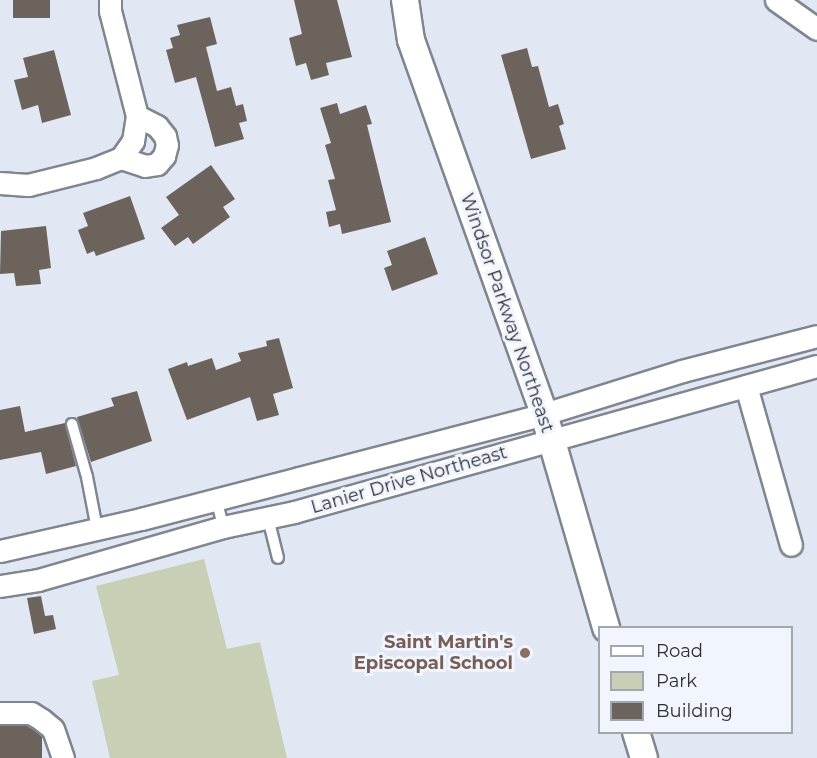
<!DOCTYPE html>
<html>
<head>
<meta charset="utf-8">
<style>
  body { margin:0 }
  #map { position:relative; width:817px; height:758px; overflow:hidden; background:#e2e8f3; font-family:Montserrat,sans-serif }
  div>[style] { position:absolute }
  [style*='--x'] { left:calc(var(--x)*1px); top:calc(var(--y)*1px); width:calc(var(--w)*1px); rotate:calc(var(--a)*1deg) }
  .green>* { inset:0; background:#c7d0b5 }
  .building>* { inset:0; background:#6c645c; transform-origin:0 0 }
  .roads { filter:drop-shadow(2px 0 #808690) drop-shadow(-2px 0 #808690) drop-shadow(0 2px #808690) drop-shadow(0 -2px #808690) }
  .service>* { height:10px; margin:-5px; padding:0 5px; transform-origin:5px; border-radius:5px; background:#fff }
  .minor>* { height:21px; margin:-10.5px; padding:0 10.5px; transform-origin:10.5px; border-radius:10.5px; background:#fff }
  .tertiary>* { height:26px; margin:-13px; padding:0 13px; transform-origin:13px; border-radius:13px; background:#fff }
  .dots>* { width:16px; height:16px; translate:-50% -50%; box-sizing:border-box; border:3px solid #f0f5fe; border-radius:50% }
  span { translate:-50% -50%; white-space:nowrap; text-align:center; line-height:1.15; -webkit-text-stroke:6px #f0f5fe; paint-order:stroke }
  .street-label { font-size:18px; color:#2d2f33 }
  .education-label { font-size:18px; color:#785e54; font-weight:700 }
  .right { translate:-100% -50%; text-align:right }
  .legend { position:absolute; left:598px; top:626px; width:195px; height:108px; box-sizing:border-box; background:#f0f5fe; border:2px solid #a2a6ad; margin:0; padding:8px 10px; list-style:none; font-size:18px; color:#2d2f33 }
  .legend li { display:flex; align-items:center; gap:12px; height:30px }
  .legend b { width:30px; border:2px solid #a2a6ad }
</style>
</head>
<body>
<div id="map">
  <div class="green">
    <i style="clip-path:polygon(204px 559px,227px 649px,260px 642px,287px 758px,110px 758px,92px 681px,119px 675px,96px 586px)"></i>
  </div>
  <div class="building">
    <i style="left:13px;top:0;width:37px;height:18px"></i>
    <i style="clip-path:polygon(294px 0,337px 0,352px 57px,326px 63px,329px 75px,311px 80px,306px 63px,296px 66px,289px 38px,302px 34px)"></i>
    <i style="clip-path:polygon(210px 17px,217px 44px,206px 47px,217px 91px,231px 87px,236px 106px,243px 104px,247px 121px,239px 123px,244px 139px,215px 147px,196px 77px,175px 83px,166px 50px,173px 48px,170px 38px,180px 35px,177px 25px)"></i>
    <i style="clip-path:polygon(527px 48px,532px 67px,538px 66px,549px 107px,558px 104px,564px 124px,559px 126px,566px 149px,531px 159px,501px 55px)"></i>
    <i style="clip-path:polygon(54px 50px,71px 115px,42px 123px,38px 105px,22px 110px,14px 80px,28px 77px,23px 58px)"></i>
    <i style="clip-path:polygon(337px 103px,340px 114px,366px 105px,372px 124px,367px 125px,391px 222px,342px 234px,340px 224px,329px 227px,326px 212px,336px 210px,328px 180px,335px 179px,325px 145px,331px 143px,320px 108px)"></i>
    <i style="clip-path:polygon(211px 165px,235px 199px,223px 207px,230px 217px,193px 244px,188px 237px,175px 246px,161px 228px,179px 215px,166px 197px)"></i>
    <i style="clip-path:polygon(130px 196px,145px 239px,96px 256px,94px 251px,87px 254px,78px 230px,88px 226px,83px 213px)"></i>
    <i style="clip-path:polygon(46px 226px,51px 268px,39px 270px,41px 284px,16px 286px,14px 273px,0 274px,1px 231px)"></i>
    <i style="clip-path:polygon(425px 237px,438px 274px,392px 291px,384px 268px,392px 265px,387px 251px)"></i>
    <i style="clip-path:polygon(279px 338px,293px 388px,273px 394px,279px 415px,257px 421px,250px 397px,187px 420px,168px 369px,187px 362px,188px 366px,212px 358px,216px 370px,241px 361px,238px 353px,267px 346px,266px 341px)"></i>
    <i style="clip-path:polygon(137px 391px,152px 441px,91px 462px,77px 417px,114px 406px,111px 398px)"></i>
    <i style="clip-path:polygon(20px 406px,25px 432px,65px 423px,76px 466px,46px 474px,41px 452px,0 460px,0 410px)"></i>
    <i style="clip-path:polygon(41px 596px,45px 616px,53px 615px,56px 629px,34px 634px,27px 598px)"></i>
    <i style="clip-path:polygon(0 726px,27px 726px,35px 730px,42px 736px,42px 758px,0 758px)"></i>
  </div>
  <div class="roads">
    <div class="service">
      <i style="--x:72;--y:424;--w:55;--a:74.2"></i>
      <i style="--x:87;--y:477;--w:53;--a:79.1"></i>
      <i style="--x:216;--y:498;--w:30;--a:76"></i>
      <i style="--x:268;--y:518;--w:41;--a:76"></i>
    </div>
    <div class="minor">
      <i style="--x:776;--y:0;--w:50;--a:35.3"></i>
      <i style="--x:121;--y:158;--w:25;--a:18"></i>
      <i style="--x:145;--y:166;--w:12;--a:-9"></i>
      <i style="--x:157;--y:164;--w:11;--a:-49"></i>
      <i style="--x:164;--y:156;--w:11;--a:-75"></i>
      <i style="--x:167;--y:145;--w:9;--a:-103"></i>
      <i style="--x:165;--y:136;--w:13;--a:-129"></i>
      <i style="--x:157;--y:126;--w:22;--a:-153"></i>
      <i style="--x:0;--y:183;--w:28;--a:4"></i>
      <i style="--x:28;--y:185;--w:70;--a:-14"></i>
      <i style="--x:96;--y:168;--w:27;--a:-22"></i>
      <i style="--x:121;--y:158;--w:21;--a:-55"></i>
      <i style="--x:133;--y:141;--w:25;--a:-81"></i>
      <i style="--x:137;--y:116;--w:108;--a:-104.4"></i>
      <i style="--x:110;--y:11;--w:11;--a:-90"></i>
      <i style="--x:746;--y:386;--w:165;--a:74.2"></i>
      <i style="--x:0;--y:551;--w:145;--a:-12.8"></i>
      <i style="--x:141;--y:519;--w:163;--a:-14.5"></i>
      <i style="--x:299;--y:478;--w:253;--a:-14.6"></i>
      <i style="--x:544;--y:414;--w:145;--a:-17.3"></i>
      <i style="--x:682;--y:371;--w:139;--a:-14.5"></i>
      <i style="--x:0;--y:586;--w:38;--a:-9"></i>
      <i style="--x:38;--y:580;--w:192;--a:-16"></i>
      <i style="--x:223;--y:527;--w:73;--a:-11.9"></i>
      <i style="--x:294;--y:512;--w:543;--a:-15.6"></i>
      <i style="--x:0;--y:713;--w:31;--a:0"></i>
      <i style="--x:31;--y:713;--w:13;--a:32"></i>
      <i style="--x:42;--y:720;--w:14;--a:39"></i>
      <i style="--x:53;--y:729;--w:31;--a:71"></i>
    </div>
    <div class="tertiary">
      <i style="--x:405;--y:0;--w:40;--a:81.5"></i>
      <i style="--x:411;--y:40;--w:397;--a:70.4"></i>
      <i style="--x:544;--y:414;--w:223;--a:73.8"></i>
      <i style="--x:636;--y:732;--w:27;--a:73"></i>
    </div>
  </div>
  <div class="dots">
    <i style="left:525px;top:653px;background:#8d6e63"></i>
  </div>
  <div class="street-label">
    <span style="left:507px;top:313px;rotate:71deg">Windsor Parkway Northeast</span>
    <span style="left:409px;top:480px;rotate:-16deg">Lanier Drive Northeast</span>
  </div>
  <div class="education-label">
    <span class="right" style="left:513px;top:653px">Saint Martin's<br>Episcopal School</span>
  </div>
  <ul class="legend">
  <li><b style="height:8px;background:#fff"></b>Road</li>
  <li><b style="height:16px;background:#c7d0b5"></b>Park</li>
  <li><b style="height:16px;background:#6c645c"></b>Building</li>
  </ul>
</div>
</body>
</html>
